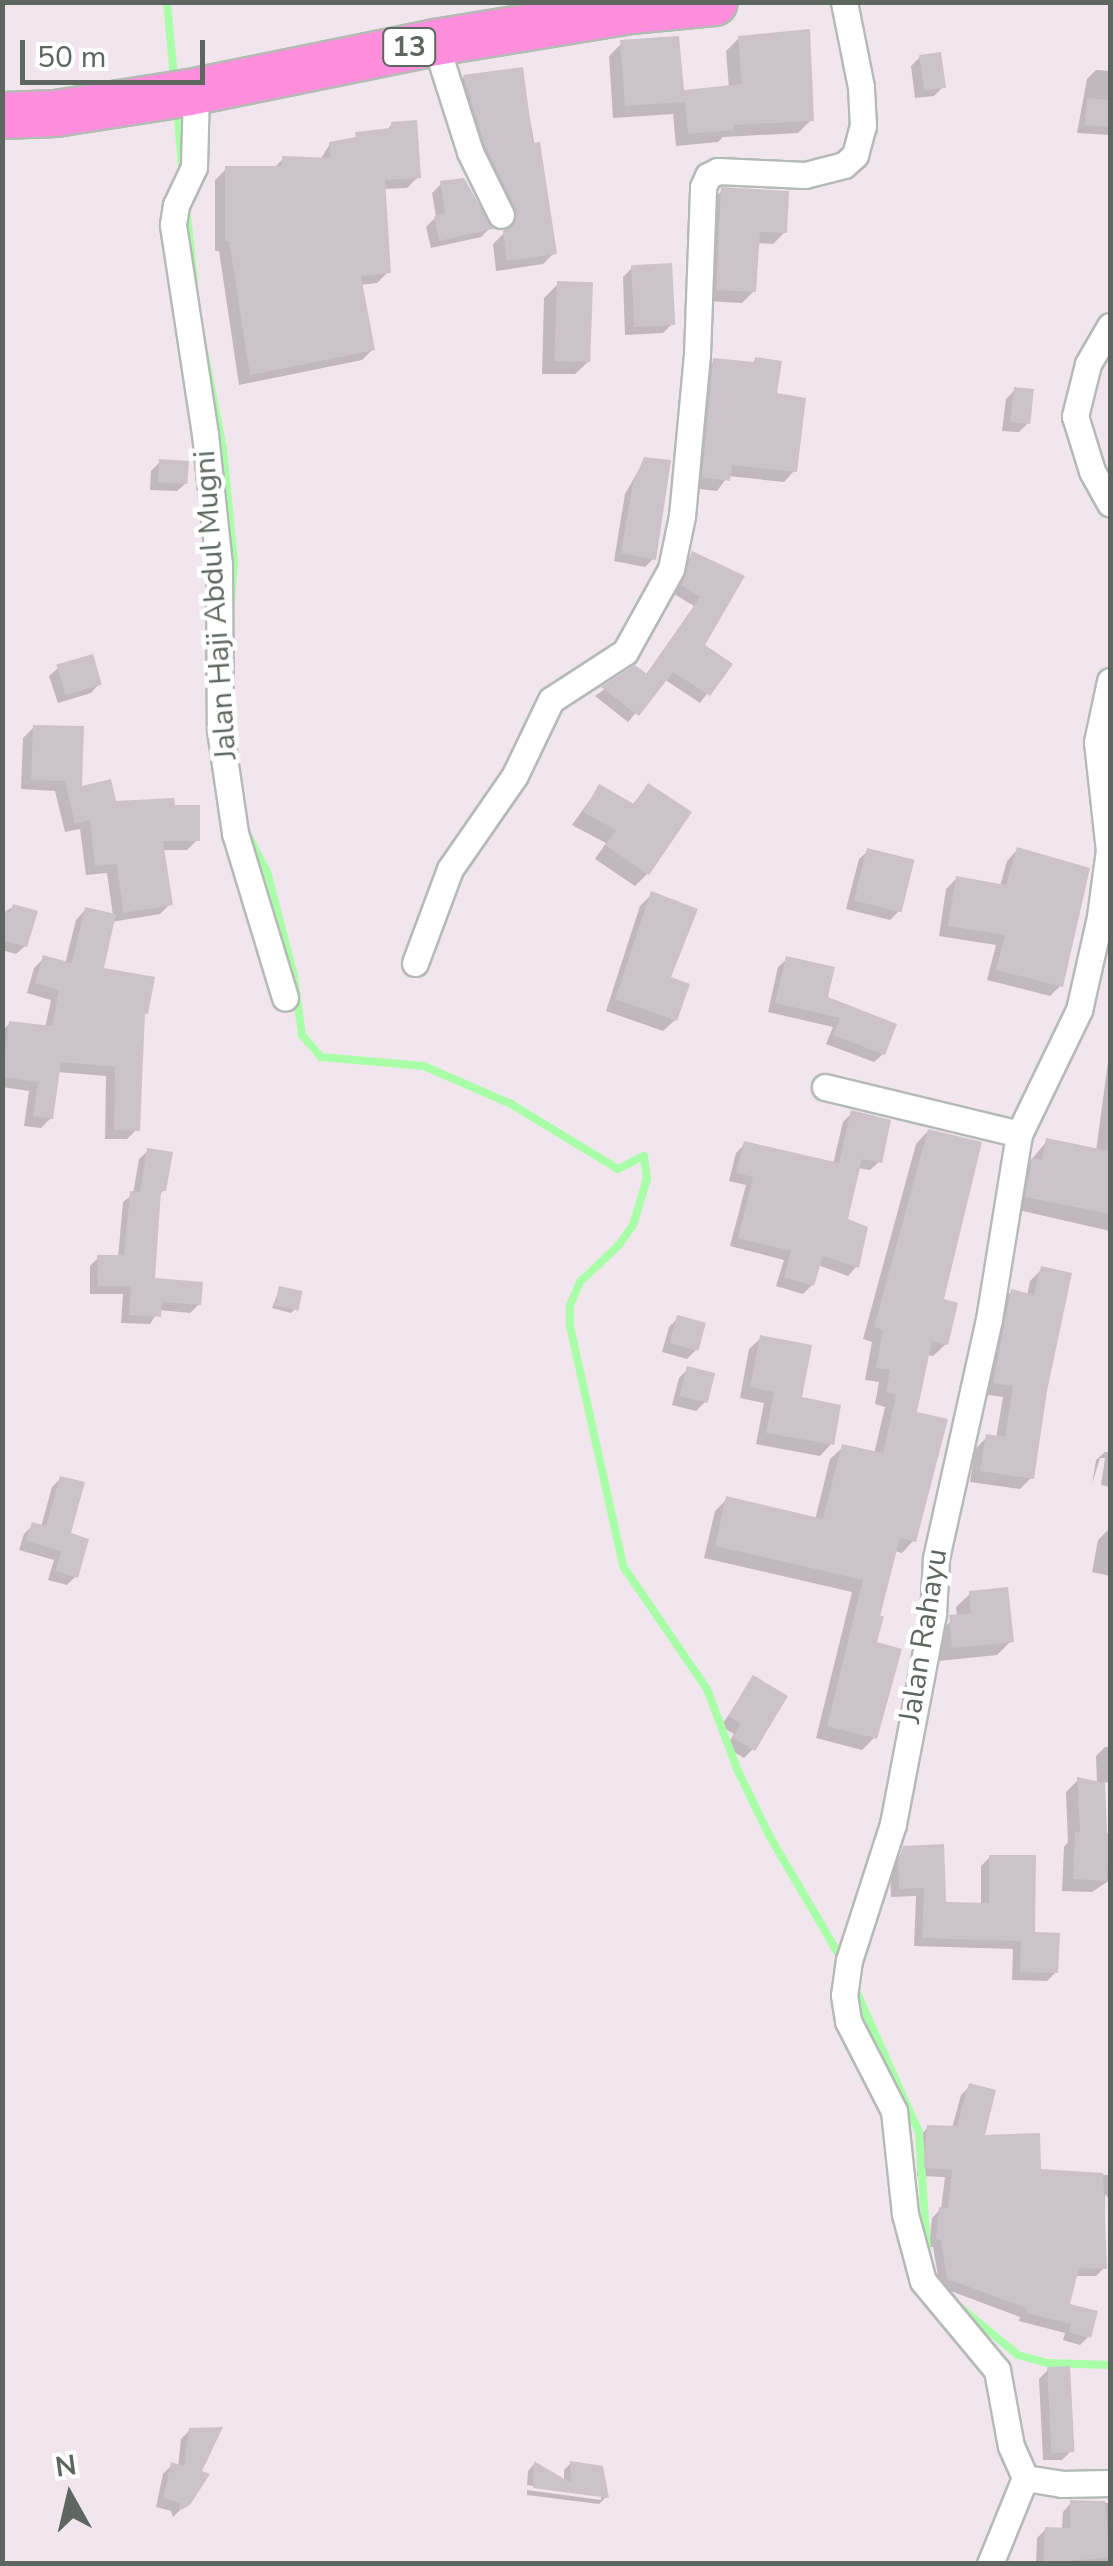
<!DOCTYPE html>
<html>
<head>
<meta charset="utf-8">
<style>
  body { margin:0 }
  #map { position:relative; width:1113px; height:2566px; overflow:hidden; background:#f1e6ed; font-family:"Nunito Sans",sans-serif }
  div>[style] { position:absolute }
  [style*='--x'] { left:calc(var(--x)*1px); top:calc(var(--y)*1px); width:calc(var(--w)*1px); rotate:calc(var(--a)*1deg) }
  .shadow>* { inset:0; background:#0003 }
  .stream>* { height:8px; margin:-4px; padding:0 4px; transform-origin:4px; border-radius:4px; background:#a8ffa8 }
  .building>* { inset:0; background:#ccc2c9; transform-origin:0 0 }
  .roads { filter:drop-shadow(2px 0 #b4bbb5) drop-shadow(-2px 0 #b4bbb5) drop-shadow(0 2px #b4bbb5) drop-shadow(0 -2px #b4bbb5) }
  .street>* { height:25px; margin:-12.5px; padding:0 12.5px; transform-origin:12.5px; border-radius:12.5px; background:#fff }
  .highway>* { height:45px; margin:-22.5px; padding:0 22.5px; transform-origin:22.5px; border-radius:22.5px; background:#ff8fdc }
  span { translate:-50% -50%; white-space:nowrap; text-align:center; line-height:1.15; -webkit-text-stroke:9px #fff; paint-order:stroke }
  .shield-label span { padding:2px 8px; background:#fff; border:2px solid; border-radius:8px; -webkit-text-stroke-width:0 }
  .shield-label { font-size:28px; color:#5e675f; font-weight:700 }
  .street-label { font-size:30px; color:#5e675f }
  .frame { position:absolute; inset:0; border:5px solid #5e675f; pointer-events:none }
  .north { position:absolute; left:20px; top:2446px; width:100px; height:100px; -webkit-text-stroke:8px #fff; paint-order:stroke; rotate:352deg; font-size:28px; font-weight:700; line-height:40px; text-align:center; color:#5e675f }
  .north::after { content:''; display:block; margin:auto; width:35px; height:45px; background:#5e675f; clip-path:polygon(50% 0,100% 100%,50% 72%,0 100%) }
  .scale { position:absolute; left:20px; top:40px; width:185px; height:45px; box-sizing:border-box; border:5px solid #5e675f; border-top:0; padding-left:12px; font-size:30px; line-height:35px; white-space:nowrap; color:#5e675f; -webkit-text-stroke:8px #fff; paint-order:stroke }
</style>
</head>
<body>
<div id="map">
  <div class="shadow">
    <i style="clip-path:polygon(739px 38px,811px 120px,798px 133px,723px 137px,718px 142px,676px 146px,673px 114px,613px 118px,609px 56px,622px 43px,682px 92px,729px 88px,726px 51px)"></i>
    <i style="clip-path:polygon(920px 57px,943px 87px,934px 96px,915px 98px,911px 66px)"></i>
    <i style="clip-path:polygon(521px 69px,554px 253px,543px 264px,496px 271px,493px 244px,505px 232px,506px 221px,453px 88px,464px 77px)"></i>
    <i style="clip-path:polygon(1096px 70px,1110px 71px,1110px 135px,1077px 133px,1087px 79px)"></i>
    <i style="clip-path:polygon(392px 124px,418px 177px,407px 188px,383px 189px,388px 272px,377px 283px,360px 285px,373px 349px,362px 360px,239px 385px,219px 251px,215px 251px,215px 180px,226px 169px,273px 169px,283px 159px,320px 160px,330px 144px,385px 132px)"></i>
    <i style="clip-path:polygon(441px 184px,490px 228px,481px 237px,431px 248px,426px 227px,436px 217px,432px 193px)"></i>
    <i style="clip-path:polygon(722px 190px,785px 232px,773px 244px,756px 243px,754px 291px,742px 303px,705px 301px,711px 202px)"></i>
    <i style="clip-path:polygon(632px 268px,672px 324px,663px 333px,625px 335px,623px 277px)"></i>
    <i style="clip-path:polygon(558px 284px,589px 361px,575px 374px,542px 374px,544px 298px)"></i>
    <i style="clip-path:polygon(756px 359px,774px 395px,794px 471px,784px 482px,728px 476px,717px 491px,692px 488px,703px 372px,714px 361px,751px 365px)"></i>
    <i style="clip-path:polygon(1015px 390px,1028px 423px,1019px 432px,1002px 431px,1006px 399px)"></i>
    <i style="clip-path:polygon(645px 459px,654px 558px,645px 567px,614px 561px,625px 494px)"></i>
    <i style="clip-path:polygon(160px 462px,186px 483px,177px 491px,150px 490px,151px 471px)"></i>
    <i style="clip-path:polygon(693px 554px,741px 577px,702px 646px,729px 664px,700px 703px,664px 679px,628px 722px,595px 696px,635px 668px,645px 676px,694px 606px,674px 594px,685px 562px)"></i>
    <i style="clip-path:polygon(58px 668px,99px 684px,91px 693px,58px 703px,49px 676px)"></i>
    <i style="clip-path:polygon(34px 727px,79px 789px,197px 840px,187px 850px,162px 850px,170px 904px,160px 914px,111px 922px,101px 970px,146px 1013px,142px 1017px,137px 1129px,127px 1139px,105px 1139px,106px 1076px,57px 1072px,51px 1118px,41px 1128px,24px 1126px,29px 1091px,2px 1087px,2px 1031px,10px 1023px,45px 1028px,51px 1000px,27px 993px,34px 968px,44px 958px,65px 964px,76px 920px,85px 910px,113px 916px,107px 873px,86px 875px,80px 829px,65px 832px,55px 791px,21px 789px,23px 738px)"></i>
    <i style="clip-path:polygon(648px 786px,648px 873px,635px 886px,595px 859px,606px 843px,572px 825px,599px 787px,632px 805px)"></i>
    <i style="clip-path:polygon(1017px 850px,1060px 986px,1050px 996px,987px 980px,996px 945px,939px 936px,946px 889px,957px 878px,1000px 886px,1007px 861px)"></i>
    <i style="clip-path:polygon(868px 851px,899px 911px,890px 920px,846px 909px,859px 859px)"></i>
    <i style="clip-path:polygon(652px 894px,675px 1020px,663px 1031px,606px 1011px,640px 906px)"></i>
    <i style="clip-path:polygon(13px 907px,25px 946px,16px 954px,2px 950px,2px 913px)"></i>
    <i style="clip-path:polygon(787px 959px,883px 1054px,874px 1062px,826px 1044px,833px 1027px,768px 1012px,778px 967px)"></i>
    <i style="clip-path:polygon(1110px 1047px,1110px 1231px,1014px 1209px,1020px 1173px,1047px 1141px,1096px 1151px)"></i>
    <i style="clip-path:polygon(852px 1113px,879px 1162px,870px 1170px,858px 1168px,845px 1221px,856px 1267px,848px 1276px,818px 1265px,812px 1285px,803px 1294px,776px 1286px,784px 1260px,730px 1246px,746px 1185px,729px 1181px,736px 1153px,745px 1144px,833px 1164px,843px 1122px)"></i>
    <i style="clip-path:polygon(928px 1131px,946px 1344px,933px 1356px,926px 1355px,914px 1414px,914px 1540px,902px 1553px,894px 1551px,874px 1644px,875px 1737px,862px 1750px,816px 1738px,852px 1592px,704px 1558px,715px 1511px,727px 1499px,815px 1520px,830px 1459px,843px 1447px,874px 1454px,885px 1407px,875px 1404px,879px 1382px,865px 1380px,872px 1342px,863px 1339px,916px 1144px)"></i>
    <i style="clip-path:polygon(148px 1151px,164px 1190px,158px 1196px,153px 1281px,199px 1304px,190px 1313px,159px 1310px,150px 1324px,121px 1323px,123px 1294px,90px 1294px,90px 1266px,98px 1258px,118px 1258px,123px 1202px,133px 1194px,139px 1159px)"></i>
    <i style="clip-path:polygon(1042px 1269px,1044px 1390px,1031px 1478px,1020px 1489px,970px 1482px,975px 1449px,987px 1437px,996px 1438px,1003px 1397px,982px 1394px,1000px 1304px,1011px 1292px,1027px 1296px,1030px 1281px)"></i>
    <i style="clip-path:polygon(280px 1288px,294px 1310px,291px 1313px,272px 1308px)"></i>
    <i style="clip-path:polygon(678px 1318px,696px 1350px,687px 1359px,662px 1352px,669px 1327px)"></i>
    <i style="clip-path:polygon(761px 1338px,831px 1444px,820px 1456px,756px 1444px,764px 1403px,740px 1398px,749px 1349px)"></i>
    <i style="clip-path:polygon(688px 1369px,705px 1402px,696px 1411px,672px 1405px,679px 1378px)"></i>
    <i style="clip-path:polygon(1105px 1452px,1110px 1452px,1110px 1487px,1101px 1485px,1105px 1458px,1100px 1458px,1092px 1484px,1096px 1460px)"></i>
    <i style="clip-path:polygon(61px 1478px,76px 1576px,67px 1585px,48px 1580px,54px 1560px,19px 1550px,24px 1534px,33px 1525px,41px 1527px,52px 1487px)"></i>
    <i style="clip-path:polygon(1110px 1528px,1110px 1576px,1092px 1572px,1098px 1540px)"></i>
    <i style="clip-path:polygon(970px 1594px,1011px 1641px,997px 1655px,939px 1661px,937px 1632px,957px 1617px,956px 1607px)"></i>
    <i style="clip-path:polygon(754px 1678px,753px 1749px,744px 1758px,726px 1747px,734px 1734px,721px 1726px)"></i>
    <i style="clip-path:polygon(1105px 1747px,1110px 1747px,1110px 1782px,1102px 1783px,1104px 1835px,1110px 1836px,1110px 1880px,1092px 1892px,1062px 1891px,1064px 1847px,1068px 1842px,1066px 1792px,1078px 1780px,1097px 1784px,1096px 1756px)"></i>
    <i style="clip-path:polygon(904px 1848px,944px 1905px,981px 1905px,981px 1866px,990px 1857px,1056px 1972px,1047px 1981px,1012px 1980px,1013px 1949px,914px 1946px,916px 1896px,891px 1897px,890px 1873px)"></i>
    <i style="clip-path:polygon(970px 2086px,981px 2138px,1039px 2172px,1110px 2175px,1110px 2200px,1105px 2194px,1104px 2268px,1096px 2276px,1075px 2276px,1067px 2306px,1089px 2336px,1080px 2345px,1063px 2340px,1065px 2333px,1019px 2321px,1020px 2317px,940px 2287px,933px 2247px,929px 2247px,932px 2218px,941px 2209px,945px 2177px,917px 2176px,920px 2136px,928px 2127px,952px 2128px,961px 2095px)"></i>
    <i style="clip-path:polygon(1048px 2370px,1071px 2451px,1062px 2460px,1043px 2460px,1039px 2379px)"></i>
    <i style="clip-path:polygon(190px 2430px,180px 2510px,173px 2517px,171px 2511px,156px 2507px,163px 2474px,172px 2465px,178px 2467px,181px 2439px)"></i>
    <i style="clip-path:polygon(571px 2463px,606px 2497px,599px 2504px,527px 2495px,527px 2490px,601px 2500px,601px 2495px,527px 2485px,528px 2471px,534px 2464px,564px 2482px,564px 2470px)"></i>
    <i style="clip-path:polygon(1071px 2503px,1110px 2503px,1110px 2564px,1036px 2564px,1037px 2538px,1046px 2529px,1062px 2530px,1063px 2512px)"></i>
  </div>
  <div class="stream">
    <i style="--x:167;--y:2;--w:76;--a:84.7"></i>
    <i style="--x:177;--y:107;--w:60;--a:85.2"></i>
    <i style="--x:186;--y:206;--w:76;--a:84"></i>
    <i style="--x:205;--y:355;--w:96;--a:79.2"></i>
    <i style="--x:223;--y:449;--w:114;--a:84.4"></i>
    <i style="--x:234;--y:562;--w:41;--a:94.2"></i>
    <i style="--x:248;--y:835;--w:42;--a:62.8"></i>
    <i style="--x:267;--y:872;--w:107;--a:75.4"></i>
    <i style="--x:294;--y:976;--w:60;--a:82.3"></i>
    <i style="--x:302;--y:1035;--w:29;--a:49"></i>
    <i style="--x:321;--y:1057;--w:103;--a:5"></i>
    <i style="--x:424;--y:1066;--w:95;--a:23.6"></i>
    <i style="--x:511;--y:1104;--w:125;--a:31.3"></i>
    <i style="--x:618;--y:1169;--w:29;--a:-27"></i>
    <i style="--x:644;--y:1156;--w:23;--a:83"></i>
    <i style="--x:647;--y:1179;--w:48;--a:106.9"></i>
    <i style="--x:633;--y:1225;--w:24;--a:125"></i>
    <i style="--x:619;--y:1245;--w:54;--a:136.5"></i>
    <i style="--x:580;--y:1282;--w:26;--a:113"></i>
    <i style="--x:570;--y:1306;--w:20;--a:90"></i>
    <i style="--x:570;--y:1326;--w:246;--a:77.5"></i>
    <i style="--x:623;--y:1566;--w:149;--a:55.7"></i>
    <i style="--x:707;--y:1689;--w:88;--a:69.3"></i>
    <i style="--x:738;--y:1771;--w:71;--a:64.2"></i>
    <i style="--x:769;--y:1835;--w:143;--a:59.7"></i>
    <i style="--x:853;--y:1984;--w:162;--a:66"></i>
    <i style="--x:919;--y:2132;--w:118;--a:86.1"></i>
    <i style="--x:961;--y:2308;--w:74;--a:39.5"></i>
    <i style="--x:1018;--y:2355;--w:31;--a:15"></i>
    <i style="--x:1048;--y:2363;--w:62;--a:1.8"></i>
  </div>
  <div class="building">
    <i style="clip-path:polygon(810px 29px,814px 121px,733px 125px,734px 130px,688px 134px,685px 102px,625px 106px,620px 40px,679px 36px,684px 90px,742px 84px,738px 36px)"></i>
    <i style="left:941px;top:52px;width:36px;height:22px;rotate:82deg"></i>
    <i style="clip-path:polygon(523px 67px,533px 143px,540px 142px,557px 254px,507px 261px,503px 231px,515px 223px,516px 209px,485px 146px,463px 75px)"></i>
    <i style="left:1087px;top:98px;width:23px;height:27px;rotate:5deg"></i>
    <i style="clip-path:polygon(417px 120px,421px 178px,385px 180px,391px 273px,361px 276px,375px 350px,250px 375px,229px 241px,225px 241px,225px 166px,282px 166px,282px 156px,331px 158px,329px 142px,356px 137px,355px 132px,391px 128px,391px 122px)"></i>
    <i style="clip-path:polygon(464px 178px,493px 229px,439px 241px,434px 216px,445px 213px,440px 181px)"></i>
    <i style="clip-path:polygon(721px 187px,789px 191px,787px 233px,760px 232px,756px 292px,716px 290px)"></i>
    <i style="left:672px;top:263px;width:62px;height:41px;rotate:87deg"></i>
    <i style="left:557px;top:281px;width:36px;height:80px;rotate:2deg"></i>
    <i style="clip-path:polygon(755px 357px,782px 361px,777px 393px,806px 398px,797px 472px,732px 465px,730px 481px,702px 477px,713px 358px,754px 362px)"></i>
    <i style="left:1014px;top:387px;width:20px;height:35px;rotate:6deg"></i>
    <i style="clip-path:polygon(644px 457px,671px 460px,656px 560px,621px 553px,633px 483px)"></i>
    <i style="left:159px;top:459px;width:30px;height:23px;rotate:4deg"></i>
    <i style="clip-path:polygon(692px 551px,745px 576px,705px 645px,733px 664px,710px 696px,673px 672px,639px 716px,601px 687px,635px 665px,647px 674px,700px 597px,681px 585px)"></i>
    <i style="left:93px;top:654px;width:32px;height:38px;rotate:74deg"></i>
    <i style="clip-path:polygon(33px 725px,84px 726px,82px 786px,111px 779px,116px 801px,174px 798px,175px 805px,200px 805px,200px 841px,163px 841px,173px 905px,123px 913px,117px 864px,95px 866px,90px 820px,75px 824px,65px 781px,31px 780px)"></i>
    <i style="clip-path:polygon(648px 783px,692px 812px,649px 875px,605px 845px,616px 830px,583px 812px,599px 784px,634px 804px)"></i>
    <i style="clip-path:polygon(1017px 847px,1090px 868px,1063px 987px,996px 970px,1005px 935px,948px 926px,956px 876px,1006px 885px)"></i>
    <i style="left:867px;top:848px;width:49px;height:54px;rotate:14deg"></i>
    <i style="clip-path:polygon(651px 891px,698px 909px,671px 977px,690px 984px,677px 1021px,615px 999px)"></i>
    <i style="clip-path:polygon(13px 904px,38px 911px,27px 947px,2px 940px,2px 910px,10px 912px)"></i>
    <i style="clip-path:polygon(85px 907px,116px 914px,104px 968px,155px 977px,148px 1014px,145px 1013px,140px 1131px,114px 1130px,115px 1067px,61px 1062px,53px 1119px,33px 1116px,38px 1082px,2px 1077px,9px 1021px,52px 1026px,59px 990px,35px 983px,43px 955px,72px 963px)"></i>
    <i style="clip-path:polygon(786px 956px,835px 967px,828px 997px,897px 1024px,885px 1055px,833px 1035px,840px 1018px,775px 1003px)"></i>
    <i style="clip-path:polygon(851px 1110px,891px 1120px,882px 1163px,862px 1159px,848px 1219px,868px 1227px,859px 1268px,823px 1256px,814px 1286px,784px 1277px,791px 1251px,738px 1238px,753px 1177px,736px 1173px,744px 1141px,839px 1163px)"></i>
    <i style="clip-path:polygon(928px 1129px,982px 1142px,944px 1299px,958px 1303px,948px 1345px,932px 1341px,917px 1412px,948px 1419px,916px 1542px,900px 1538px,880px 1616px,884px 1616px,877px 1642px,902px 1649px,877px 1739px,827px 1726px,863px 1580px,715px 1546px,726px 1496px,823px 1519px,842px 1444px,883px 1453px,896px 1395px,886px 1392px,890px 1370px,876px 1368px,883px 1330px,874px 1327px)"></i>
    <i style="clip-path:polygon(1046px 1138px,1110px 1151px,1110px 1214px,1025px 1197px,1032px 1158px,1042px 1160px)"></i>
    <i style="clip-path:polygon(147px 1148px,173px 1152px,166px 1191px,161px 1191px,155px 1278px,203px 1282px,201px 1305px,162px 1302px,161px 1317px,129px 1315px,131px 1286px,98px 1286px,97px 1255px,124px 1255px,130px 1191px,140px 1192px)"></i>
    <i style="clip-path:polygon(1041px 1266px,1072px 1273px,1047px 1391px,1034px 1479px,980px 1471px,986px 1434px,1005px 1437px,1013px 1386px,993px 1383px,1011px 1289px,1034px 1295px)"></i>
    <i style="left:279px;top:1286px;width:24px;height:20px;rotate:12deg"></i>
    <i style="left:677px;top:1315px;width:30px;height:29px;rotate:15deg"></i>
    <i style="clip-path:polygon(760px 1335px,812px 1345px,802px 1397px,841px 1405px,834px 1445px,766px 1433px,774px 1392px,750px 1387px)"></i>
    <i style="left:687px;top:1366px;width:29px;height:31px;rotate:14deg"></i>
    <i style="clip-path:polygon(60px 1476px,85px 1482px,71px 1533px,89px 1539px,78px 1578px,56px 1571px,61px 1551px,26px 1541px,32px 1522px,46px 1526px)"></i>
    <i style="clip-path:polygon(1008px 1587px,1014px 1642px,952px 1648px,949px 1615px,971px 1613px,969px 1591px)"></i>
    <i style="clip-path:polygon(753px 1675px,788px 1696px,755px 1751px,733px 1738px,741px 1724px,728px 1716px)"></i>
    <i style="clip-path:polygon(1077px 1777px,1105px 1783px,1107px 1833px,1110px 1833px,1107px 1881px,1073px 1879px,1075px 1832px,1080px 1832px)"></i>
    <i style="clip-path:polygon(944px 1844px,946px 1902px,989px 1903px,989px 1855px,1036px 1855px,1035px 1932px,1060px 1933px,1058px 1973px,1020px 1972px,1021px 1941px,922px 1938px,924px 1888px,899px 1889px,898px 1862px,903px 1846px)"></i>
    <i style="clip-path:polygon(969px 2083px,996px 2090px,985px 2135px,1040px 2133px,1041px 2169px,1103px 2173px,1107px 2269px,1079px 2268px,1070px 2304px,1098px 2311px,1091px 2338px,1069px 2332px,1071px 2324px,1026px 2313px,1027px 2308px,947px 2279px,941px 2240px,936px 2239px,939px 2207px,948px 2208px,952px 2170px,924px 2168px,927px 2125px,957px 2126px)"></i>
    <i style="left:1070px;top:2366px;width:86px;height:23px;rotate:87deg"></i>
    <i style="clip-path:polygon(223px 2427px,202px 2471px,210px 2474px,190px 2505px,179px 2511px,180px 2503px,163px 2498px,171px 2462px,184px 2466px,189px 2428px)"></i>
    <i style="clip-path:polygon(534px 2461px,571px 2483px,570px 2461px,603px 2466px,609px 2498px,533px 2488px)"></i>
    <i style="clip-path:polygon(1070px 2500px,1105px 2501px,1110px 2557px,1043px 2564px,1045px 2527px,1070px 2528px)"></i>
  </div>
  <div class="roads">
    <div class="street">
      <i style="--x:435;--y:42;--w:115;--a:72.3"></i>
      <i style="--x:470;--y:152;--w:70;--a:63.8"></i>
      <i style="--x:196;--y:90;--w:77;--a:91.5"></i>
      <i style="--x:194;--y:167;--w:42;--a:115.3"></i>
      <i style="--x:176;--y:205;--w:20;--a:99"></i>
      <i style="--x:173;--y:225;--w:211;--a:81.3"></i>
      <i style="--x:205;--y:434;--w:131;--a:83.9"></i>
      <i style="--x:219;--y:564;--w:166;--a:89.7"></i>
      <i style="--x:220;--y:730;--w:104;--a:81.7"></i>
      <i style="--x:235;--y:833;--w:172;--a:73.1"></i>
      <i style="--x:1110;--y:326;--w:44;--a:120.1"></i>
      <i style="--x:1088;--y:364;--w:54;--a:104"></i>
      <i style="--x:1075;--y:416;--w:58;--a:72.8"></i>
      <i style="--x:1092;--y:471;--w:37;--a:61"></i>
      <i style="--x:1110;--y:681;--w:62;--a:102"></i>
      <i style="--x:1097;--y:742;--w:109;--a:83.7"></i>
      <i style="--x:1109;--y:850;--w:68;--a:97.7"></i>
      <i style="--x:1100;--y:917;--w:95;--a:102.7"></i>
      <i style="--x:1079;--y:1010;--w:138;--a:115.8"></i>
      <i style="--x:1019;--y:1134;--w:187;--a:99.2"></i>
      <i style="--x:989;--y:1319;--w:246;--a:102.5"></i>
      <i style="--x:936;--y:1559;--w:55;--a:93.1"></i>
      <i style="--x:933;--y:1614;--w:214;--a:100.8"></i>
      <i style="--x:893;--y:1824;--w:143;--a:107.9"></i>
      <i style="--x:849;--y:1960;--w:35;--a:98"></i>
      <i style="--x:844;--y:1995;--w:26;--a:81"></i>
      <i style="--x:848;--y:2021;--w:101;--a:62.9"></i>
      <i style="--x:894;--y:2111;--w:104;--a:83.9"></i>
      <i style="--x:905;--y:2214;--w:69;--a:75"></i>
      <i style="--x:923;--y:2281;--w:116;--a:50.3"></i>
      <i style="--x:997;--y:2370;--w:77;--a:79.6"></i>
      <i style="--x:1011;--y:2446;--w:35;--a:66"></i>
      <i style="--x:1025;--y:2478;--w:36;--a:9"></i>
      <i style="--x:1061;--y:2484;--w:49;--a:-1.2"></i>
      <i style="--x:415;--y:963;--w:100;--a:-69.6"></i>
      <i style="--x:450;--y:869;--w:114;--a:-55.3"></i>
      <i style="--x:515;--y:775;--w:83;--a:-64.4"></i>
      <i style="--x:551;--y:700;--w:88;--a:-33"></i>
      <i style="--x:625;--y:652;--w:95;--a:-61"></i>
      <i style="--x:671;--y:569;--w:54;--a:-78.3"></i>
      <i style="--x:682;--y:516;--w:163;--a:-84.7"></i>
      <i style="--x:697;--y:354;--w:167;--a:-87.9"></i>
      <i style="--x:703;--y:187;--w:12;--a:-66"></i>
      <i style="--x:708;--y:176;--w:11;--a:-27"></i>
      <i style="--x:718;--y:171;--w:87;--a:2.6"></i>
      <i style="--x:805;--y:175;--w:40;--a:-14.4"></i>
      <i style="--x:844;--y:165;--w:15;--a:-42"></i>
      <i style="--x:855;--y:155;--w:30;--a:-75"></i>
      <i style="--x:863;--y:126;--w:39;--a:-93"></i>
      <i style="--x:861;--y:87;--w:87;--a:-101.3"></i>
      <i style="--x:825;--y:1087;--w:200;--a:13.6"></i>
      <i style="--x:990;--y:2564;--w:93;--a:-67.9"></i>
    </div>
    <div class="highway">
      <i style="--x:2;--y:115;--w:53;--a:-2.2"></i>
      <i style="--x:55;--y:113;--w:136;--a:-8.9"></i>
      <i style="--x:189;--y:92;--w:251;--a:-11.5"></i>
      <i style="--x:435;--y:42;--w:198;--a:-9.3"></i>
      <i style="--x:630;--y:10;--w:84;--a:-5.4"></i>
    </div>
  </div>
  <div class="shield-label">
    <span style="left:409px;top:47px">13</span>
  </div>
  <div class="street-label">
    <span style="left:216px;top:605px;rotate:-94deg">Jalan Haji Abdul Mugni</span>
    <span style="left:924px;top:1636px;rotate:-81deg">Jalan Rahayu</span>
  </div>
  <div class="frame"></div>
  <div class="north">N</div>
  <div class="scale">50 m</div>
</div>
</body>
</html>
